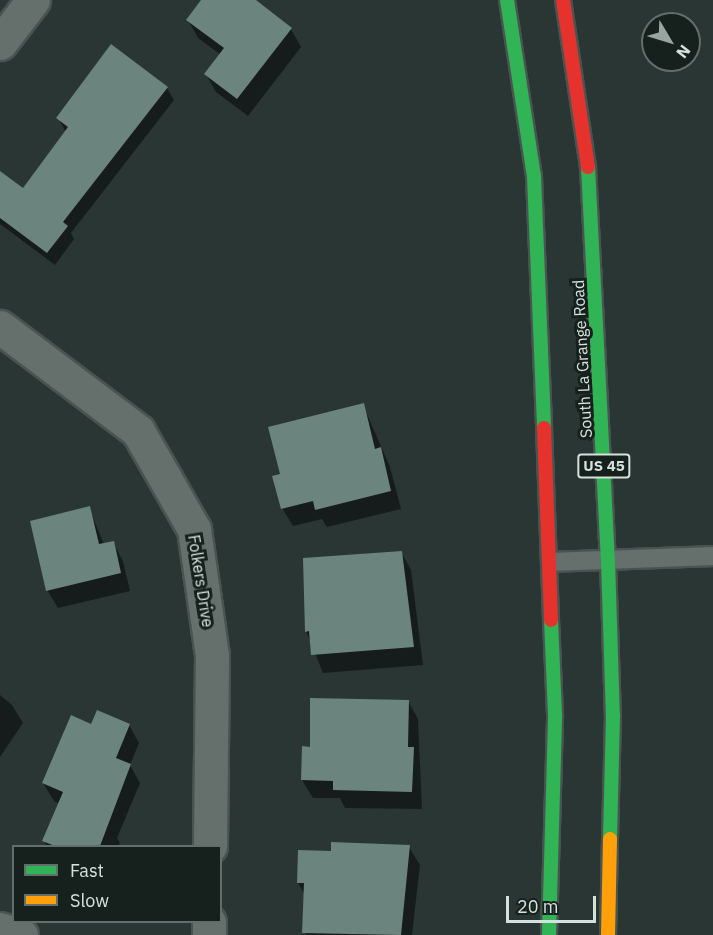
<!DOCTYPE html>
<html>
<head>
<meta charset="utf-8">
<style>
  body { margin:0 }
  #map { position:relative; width:713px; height:935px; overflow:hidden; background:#2a3633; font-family:"IBM Plex Sans",sans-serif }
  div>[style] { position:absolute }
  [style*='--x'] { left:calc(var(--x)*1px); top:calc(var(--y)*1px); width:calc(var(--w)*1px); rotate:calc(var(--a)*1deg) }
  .shadow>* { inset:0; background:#0007 }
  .building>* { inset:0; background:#6b847e }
  .roads { filter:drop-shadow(2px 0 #495451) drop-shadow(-2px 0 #495451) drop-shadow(0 2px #495451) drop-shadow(0 -2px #495451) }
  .lane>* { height:18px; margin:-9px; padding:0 9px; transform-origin:9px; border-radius:9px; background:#656f6c }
  .street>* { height:33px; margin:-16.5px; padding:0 16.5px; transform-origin:16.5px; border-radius:16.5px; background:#656f6c }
  .fast>* { height:14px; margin:-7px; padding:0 7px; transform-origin:7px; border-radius:7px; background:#30b455 }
  .slow>* { height:14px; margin:-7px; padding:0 7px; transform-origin:7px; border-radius:7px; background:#ff9f0a }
  .jam>* { height:14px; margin:-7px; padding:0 7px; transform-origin:7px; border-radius:7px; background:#e5322d }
  span { translate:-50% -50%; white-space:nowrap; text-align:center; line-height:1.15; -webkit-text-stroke:6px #16201d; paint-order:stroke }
  .shield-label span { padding:2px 4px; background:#16201d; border:2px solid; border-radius:4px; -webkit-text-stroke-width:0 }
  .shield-label { font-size:15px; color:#d4e2de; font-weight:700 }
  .street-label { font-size:16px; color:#d4e2de }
  .legend { position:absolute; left:12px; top:845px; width:210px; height:78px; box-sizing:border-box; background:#16201d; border:2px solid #626e6a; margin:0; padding:8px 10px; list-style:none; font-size:18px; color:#d4e2de }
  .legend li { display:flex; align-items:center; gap:12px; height:30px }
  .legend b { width:30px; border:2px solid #626e6a }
  .north { position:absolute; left:641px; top:12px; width:60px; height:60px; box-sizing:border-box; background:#16201d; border:2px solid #626e6a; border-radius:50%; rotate:128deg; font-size:16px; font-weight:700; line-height:24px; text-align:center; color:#d4e2de }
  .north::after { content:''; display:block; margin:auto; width:21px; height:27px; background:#98a6a2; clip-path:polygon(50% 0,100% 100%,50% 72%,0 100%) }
  .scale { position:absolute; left:506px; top:896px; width:90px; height:27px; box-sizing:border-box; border:3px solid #d4e2de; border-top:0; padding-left:8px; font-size:18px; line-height:21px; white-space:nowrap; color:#d4e2de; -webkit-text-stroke:4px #16201d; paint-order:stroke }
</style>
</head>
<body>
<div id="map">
  <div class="shadow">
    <i style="clip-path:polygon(203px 0,253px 0,291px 29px,301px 47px,248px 116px,216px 92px,206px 74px,221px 55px,198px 38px,188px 20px)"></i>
    <i style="clip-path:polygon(167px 88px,174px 100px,71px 233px,74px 239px,55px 265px,0 224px,0 189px,23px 190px,66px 132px,58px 118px)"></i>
    <i style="clip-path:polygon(363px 405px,390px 467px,401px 509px,327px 527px,322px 519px,293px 526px,282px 508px,282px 475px)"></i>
    <i style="clip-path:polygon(89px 508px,104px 544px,113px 543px,123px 561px,130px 591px,58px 608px,47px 590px)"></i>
    <i style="clip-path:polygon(401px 552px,411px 570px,423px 665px,323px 673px,306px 631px)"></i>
    <i style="clip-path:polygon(0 695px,12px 705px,23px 723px,0 757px)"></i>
    <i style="clip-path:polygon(408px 701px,418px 719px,422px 809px,345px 808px,340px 798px,313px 798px,302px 780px,311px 749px)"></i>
    <i style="clip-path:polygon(91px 725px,129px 725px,139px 743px,130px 765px,140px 783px,117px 838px,120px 843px,118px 846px,47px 846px,44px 841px,60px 804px,54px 801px,43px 783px)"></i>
    <i style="clip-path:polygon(409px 847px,420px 865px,412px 935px,306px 935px,305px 895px,298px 883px,333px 852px)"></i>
  </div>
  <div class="building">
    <i style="clip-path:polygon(201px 0,256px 0,292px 28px,237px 99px,204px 74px,224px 48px,186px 20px)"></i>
    <i style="clip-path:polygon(111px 44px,168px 87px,63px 222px,68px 226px,47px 253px,0 218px,0 171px,23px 188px,68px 127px,56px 118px)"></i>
    <i style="clip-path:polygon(364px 403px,375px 449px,381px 447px,391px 491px,315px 510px,313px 501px,281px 509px,272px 476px,280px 474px,268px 427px)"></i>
    <i style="clip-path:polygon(90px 506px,99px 544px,114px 541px,121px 573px,46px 591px,30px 521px)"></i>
    <i style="clip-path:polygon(402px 551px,414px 647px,311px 655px,309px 631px,305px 632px,303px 558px)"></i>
    <i style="clip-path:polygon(310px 698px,409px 700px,408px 747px,414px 747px,412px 792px,333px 790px,333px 781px,301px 780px,302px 746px,310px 747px)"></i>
    <i style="clip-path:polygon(97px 710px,130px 724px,116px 758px,131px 764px,100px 846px,55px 846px,42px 841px,63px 792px,42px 783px,71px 715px,91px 724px)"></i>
    <i style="clip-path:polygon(331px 842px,410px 845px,401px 935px,302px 933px,304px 883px,297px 883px,298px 850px,331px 851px)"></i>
  </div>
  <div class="roads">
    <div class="lane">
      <i style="--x:551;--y:562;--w:162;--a:-2.1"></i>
    </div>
    <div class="street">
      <i style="--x:0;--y:43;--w:54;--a:-52.5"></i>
      <i style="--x:0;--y:327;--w:173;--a:37"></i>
      <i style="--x:138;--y:431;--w:113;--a:60.3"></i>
      <i style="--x:194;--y:529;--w:127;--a:81.9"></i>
      <i style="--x:212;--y:655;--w:191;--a:90.6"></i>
      <i style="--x:0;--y:929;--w:22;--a:16"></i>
      <i style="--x:209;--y:935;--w:13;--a:-90"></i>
    </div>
    <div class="fast">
      <i style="--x:507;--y:0;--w:178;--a:81.3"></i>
      <i style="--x:534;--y:176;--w:252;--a:87.7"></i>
      <i style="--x:588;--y:167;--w:394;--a:87.1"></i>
      <i style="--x:608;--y:560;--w:156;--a:88.2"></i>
      <i style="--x:613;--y:716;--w:123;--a:91.4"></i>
      <i style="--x:549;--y:935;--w:220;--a:-88.4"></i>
      <i style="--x:555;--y:715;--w:95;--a:-92.4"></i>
    </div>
    <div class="slow">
      <i style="--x:608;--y:935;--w:96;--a:-88.8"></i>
    </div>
    <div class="jam">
      <i style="--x:563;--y:0;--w:169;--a:81.5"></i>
      <i style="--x:544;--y:428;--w:192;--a:87.9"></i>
    </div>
  </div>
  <div class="shield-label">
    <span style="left:604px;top:466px">US 45</span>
  </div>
  <div class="street-label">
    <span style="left:582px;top:359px;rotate:-93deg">South La Grange Road</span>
    <span style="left:201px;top:581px;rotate:81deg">Folkers Drive</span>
  </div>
  <ul class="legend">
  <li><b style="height:8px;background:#30b455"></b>Fast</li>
  <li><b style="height:8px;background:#ff9f0a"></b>Slow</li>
  </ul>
  <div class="north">N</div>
  <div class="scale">20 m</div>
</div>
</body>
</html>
